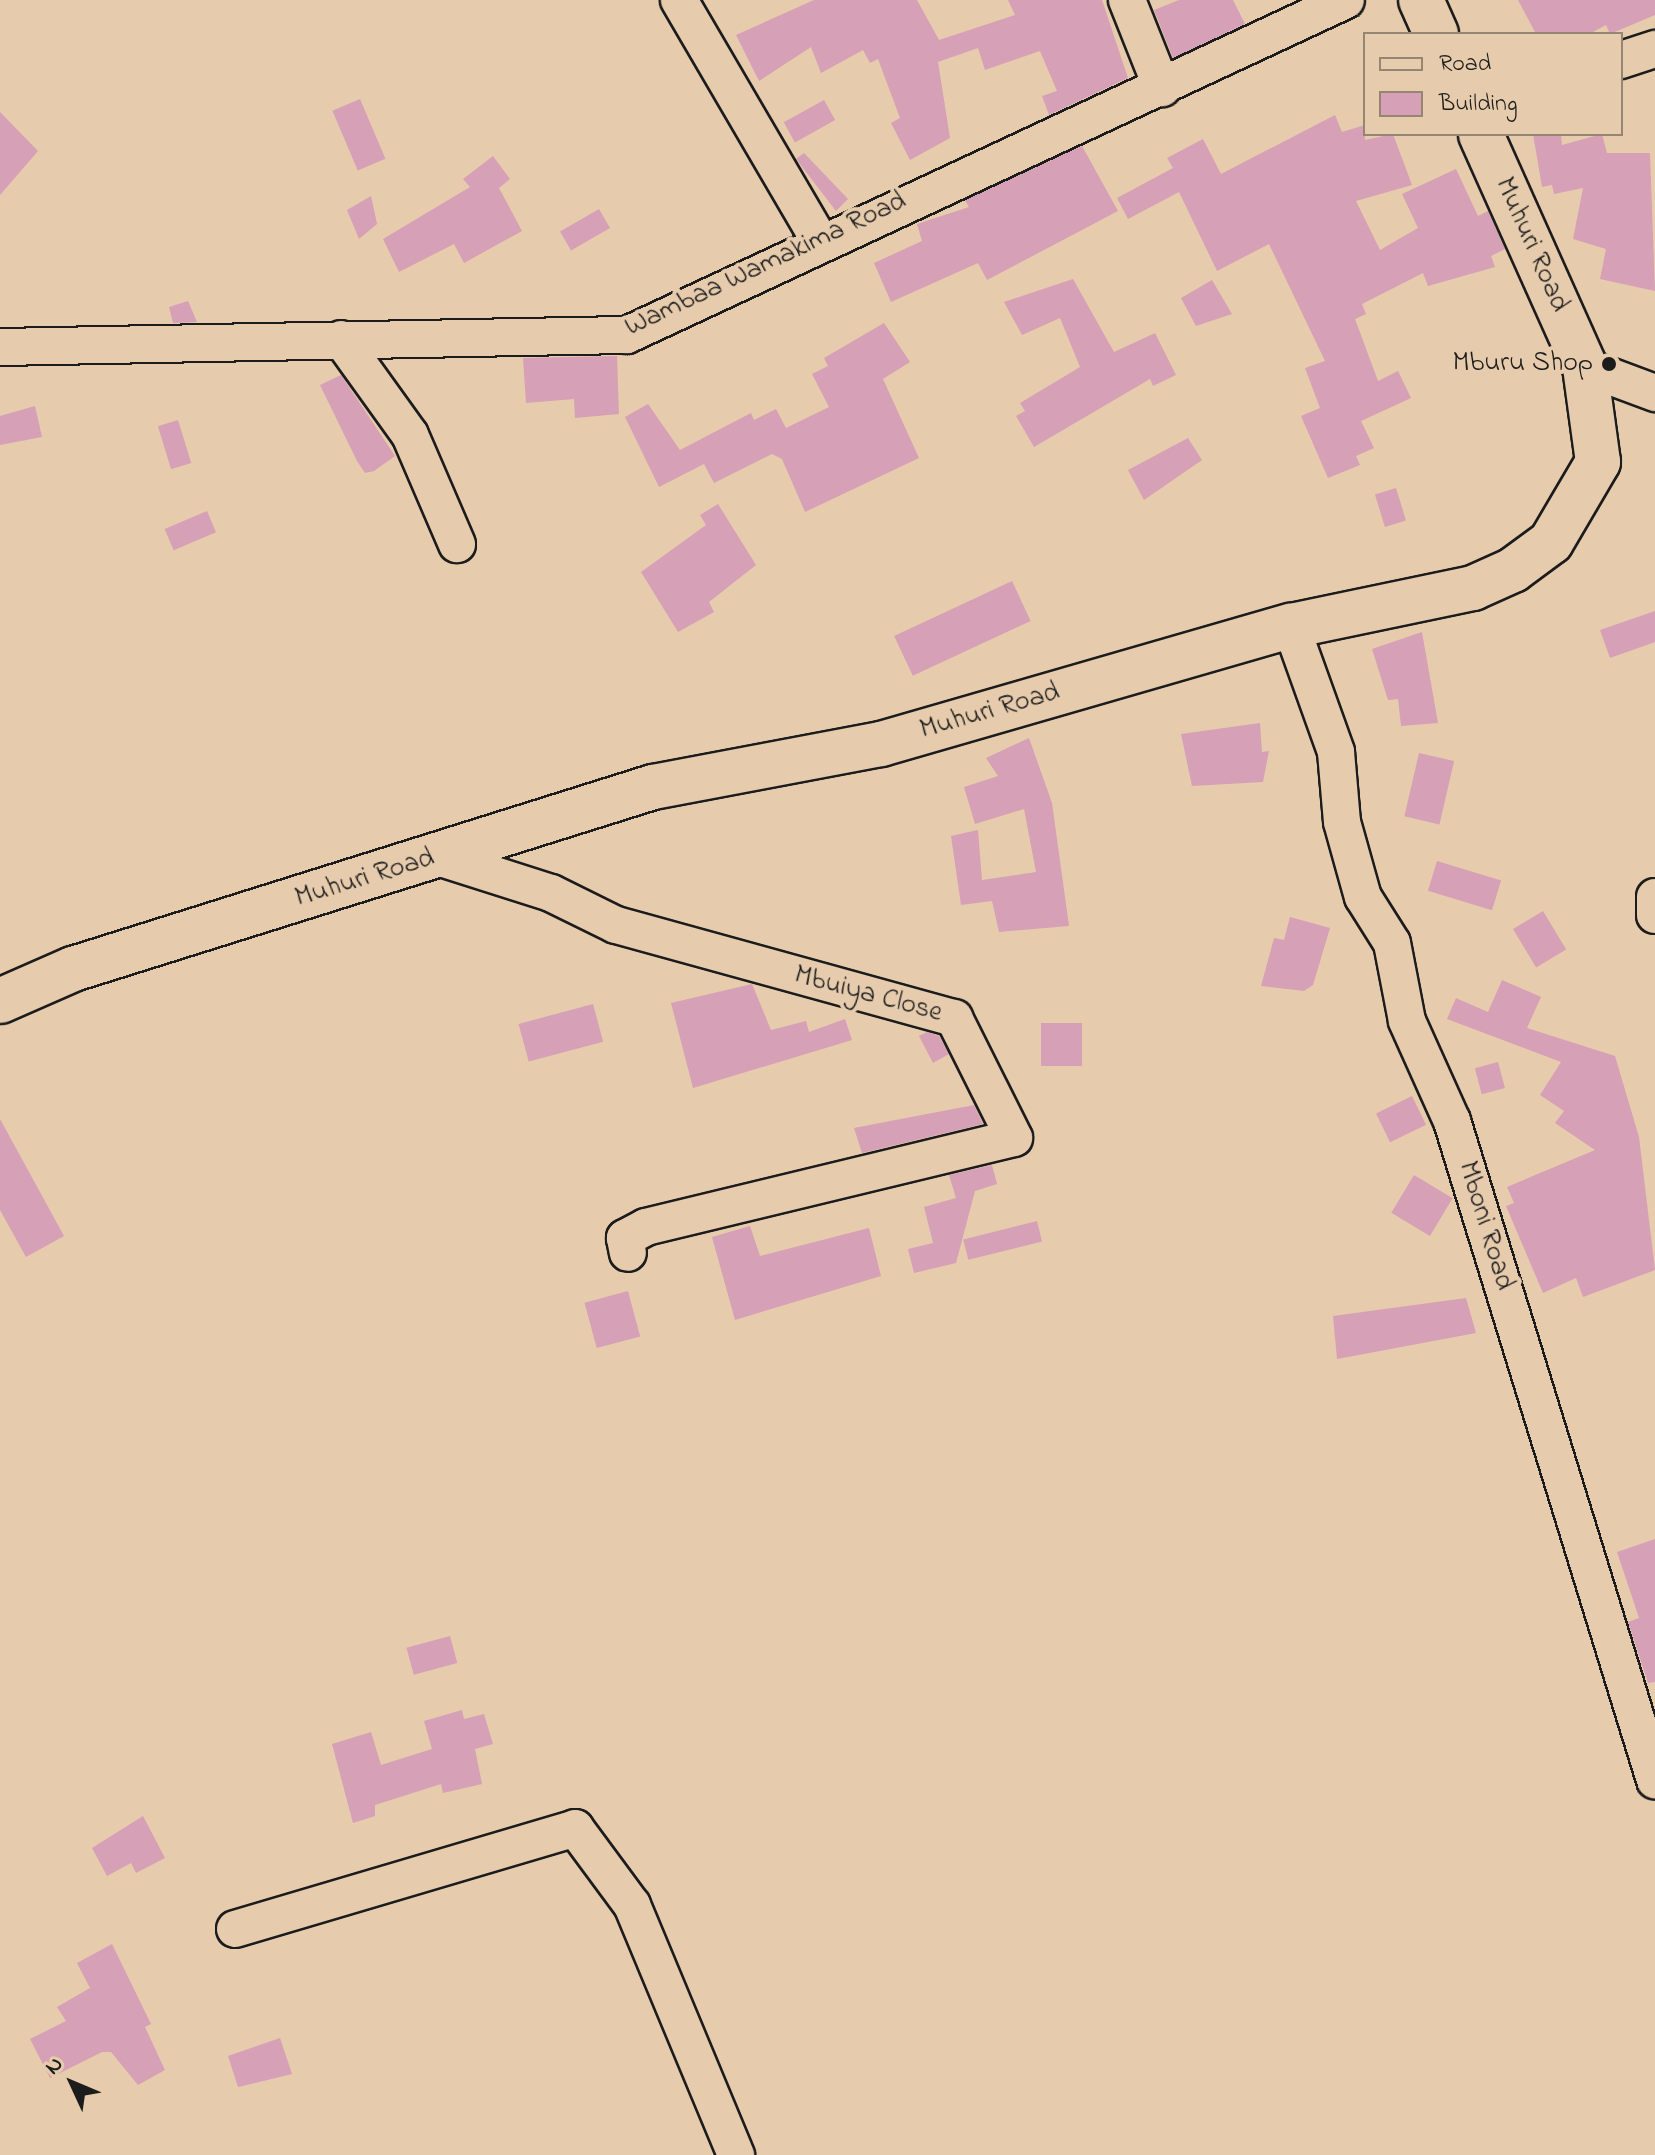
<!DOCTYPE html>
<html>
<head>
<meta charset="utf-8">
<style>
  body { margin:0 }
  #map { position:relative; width:1655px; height:2155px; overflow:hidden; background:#e6cbad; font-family:"Indie Flower",sans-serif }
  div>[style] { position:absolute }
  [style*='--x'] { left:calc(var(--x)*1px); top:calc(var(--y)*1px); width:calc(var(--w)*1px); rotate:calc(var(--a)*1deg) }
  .building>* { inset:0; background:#d6a0b6; transform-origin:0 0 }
  .roads { filter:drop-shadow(2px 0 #1c1c1c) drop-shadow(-2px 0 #1c1c1c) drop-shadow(0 2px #1c1c1c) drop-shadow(0 -2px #1c1c1c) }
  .minor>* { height:36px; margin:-18px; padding:0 18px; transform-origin:18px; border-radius:18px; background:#e6cbad }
  .major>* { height:44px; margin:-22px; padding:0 22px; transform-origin:22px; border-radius:22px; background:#e6cbad }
  .dots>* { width:22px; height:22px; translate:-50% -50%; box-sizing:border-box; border:4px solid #e6cbad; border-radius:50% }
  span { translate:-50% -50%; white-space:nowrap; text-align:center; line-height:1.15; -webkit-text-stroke:8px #e6cbad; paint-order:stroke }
  .street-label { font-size:28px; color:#1c1c1c }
  .poi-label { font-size:28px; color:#1c1c1c }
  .right { translate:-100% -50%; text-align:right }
  .legend { position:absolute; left:1363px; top:32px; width:260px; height:104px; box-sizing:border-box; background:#e6cbad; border:2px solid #958573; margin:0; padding:10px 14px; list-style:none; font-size:24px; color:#1c1c1c }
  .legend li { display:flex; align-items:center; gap:16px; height:40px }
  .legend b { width:40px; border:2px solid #958573 }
  .north { position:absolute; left:32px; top:2043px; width:80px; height:80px; -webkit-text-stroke:6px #e6cbad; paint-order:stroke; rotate:314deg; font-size:22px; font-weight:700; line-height:32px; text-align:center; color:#1c1c1c }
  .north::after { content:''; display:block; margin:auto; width:28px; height:36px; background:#1c1c1c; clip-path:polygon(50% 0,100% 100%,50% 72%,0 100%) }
</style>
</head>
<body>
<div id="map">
  <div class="building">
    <i style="clip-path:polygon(814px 0,917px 0,939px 40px,1015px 15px,1008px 0,1102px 0,1128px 78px,1049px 115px,1042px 96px,1057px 91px,1040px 51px,985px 70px,978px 48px,938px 62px,950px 138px,910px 160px,891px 123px,900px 118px,878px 59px,870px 63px,863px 50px,821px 73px,811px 47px,759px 81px,736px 35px)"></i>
    <i style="clip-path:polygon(1179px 0,1233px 0,1245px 24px,1173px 58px,1154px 10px)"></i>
    <i style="clip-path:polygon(1518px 0,1655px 0,1655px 15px,1610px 34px,1606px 25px,1589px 34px,1536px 34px)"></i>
    <i style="left:360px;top:99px;width:65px;height:30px;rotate:67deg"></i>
    <i style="left:824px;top:100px;width:23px;height:46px;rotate:61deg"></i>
    <i style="clip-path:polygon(0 112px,38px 151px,0 195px)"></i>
    <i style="clip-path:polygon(1335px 115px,1342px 132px,1365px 125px,1365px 140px,1393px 134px,1412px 185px,1356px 201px,1380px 250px,1418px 228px,1402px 194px,1456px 169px,1478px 216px,1488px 211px,1505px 249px,1491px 256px,1495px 267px,1428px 286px,1423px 273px,1362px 304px,1366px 314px,1355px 319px,1378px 381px,1398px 371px,1411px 398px,1361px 421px,1374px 448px,1356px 456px,1360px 465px,1328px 478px,1301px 416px,1320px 408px,1305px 368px,1325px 361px,1269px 244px,1217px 271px,1179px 192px,1128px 219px,1117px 198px,1173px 168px,1167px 158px,1203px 139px,1221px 174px)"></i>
    <i style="clip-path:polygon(1533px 134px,1561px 134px,1562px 145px,1602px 134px,1607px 153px,1650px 153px,1655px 291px,1600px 279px,1606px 249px,1573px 239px,1583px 188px,1554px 194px,1552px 185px,1542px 187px)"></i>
    <i style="clip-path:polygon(1082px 146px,1118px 211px,987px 280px,978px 263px,891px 302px,874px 263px,922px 241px,917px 224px,969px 207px,965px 200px)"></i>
    <i style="clip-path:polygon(804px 153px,848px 199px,836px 211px,796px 159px)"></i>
    <i style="clip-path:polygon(493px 156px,510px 179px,499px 188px,522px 231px,464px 263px,454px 244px,399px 272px,383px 239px,470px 187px,463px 179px)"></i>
    <i style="clip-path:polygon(371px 196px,377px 224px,359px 239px,347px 210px)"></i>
    <i style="left:599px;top:209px;width:22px;height:45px;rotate:60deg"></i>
    <i style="clip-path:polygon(1073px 279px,1114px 352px,1155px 333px,1176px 375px,1153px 386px,1150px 379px,1034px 447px,1016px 416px,1025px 411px,1020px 403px,1080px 367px,1060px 318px,1022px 335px,1004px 302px)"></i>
    <i style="clip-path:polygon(1212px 280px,1232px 314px,1196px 326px,1181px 298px)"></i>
    <i style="clip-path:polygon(188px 301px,197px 322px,173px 323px,169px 307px)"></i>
    <i style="clip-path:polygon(884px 323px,910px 362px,883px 379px,919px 458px,805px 512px,782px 459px,772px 454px,714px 483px,704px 464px,659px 487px,625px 417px,648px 404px,680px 450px,751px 413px,754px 420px,776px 409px,786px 428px,829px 407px,812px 374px,828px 366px,824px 358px)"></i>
    <i style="clip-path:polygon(617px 356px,619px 414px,575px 418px,574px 399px,526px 403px,523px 358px)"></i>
    <i style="clip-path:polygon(341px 375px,395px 456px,374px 471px,365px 473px,357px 461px,320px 385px)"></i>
    <i style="clip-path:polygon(35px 406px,42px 437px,0 445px,0 416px)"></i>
    <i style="left:178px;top:420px;width:45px;height:21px;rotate:73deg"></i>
    <i style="clip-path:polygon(1188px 438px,1202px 460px,1144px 500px,1128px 470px)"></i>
    <i style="left:1396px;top:488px;width:34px;height:22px;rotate:73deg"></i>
    <i style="clip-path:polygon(718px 504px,756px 565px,709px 602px,714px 612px,678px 632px,641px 572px,706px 525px,700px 515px)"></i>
    <i style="left:207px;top:511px;width:23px;height:46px;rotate:67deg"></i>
    <i style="left:1012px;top:581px;width:44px;height:130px;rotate:65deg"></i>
    <i style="clip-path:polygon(1655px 611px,1655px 642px,1610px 658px,1600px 630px)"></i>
    <i style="clip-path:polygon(1422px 632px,1438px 723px,1401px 726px,1398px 699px,1388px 700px,1372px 649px)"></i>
    <i style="clip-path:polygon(1260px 723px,1262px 752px,1269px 751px,1263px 782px,1192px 786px,1181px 734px)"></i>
    <i style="clip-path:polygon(1029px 738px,1052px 803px,1069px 926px,999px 932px,992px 901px,961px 905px,951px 836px,978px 830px,982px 880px,1036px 872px,1024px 809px,975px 824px,964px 787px,998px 776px,986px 758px)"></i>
    <i style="left:1419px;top:753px;width:36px;height:65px;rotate:13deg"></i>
    <i style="left:1437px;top:861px;width:67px;height:31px;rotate:17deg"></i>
    <i style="left:1543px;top:911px;width:45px;height:35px;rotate:59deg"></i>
    <i style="clip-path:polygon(1290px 917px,1330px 928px,1313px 985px,1304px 991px,1261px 986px,1274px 938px,1284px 940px)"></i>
    <i style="clip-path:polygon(1502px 980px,1541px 997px,1527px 1028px,1615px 1056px,1639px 1137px,1655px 1270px,1583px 1297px,1576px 1278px,1543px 1293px,1506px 1206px,1514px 1203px,1507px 1187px,1595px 1150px,1555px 1123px,1564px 1111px,1540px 1095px,1561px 1062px,1447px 1019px,1456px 998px,1488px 1012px)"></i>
    <i style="clip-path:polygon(752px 984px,771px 1030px,806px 1021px,809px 1032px,845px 1019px,852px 1040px,693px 1088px,671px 1003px)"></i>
    <i style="left:593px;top:1004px;width:39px;height:77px;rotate:75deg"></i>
    <i style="left:1082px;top:1023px;width:43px;height:41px;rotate:90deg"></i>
    <i style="clip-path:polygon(927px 1032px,939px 1036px,949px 1054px,933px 1063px,919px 1036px)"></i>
    <i style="left:1498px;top:1062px;width:27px;height:24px;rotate:75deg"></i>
    <i style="left:1412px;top:1096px;width:32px;height:40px;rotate:64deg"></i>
    <i style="clip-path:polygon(974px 1105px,983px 1124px,862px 1153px,854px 1128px)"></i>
    <i style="clip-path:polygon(0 1119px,64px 1236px,26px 1257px,0 1210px)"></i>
    <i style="clip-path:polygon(992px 1165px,997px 1184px,975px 1191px,956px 1263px,914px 1273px,908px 1249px,933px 1243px,924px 1207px,956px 1198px,949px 1175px)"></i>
    <i style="left:1414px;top:1175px;width:45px;height:44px;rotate:31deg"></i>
    <i style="left:1037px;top:1221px;width:21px;height:76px;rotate:76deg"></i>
    <i style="clip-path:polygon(750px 1226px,760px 1256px,869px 1228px,881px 1276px,735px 1320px,712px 1237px)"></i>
    <i style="left:628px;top:1291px;width:47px;height:45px;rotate:75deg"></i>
    <i style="clip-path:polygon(1466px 1298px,1476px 1333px,1337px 1359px,1333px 1316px)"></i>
    <i style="clip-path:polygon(1655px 1539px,1655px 1682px,1648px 1683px,1628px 1622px,1639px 1618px,1617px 1552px)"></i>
    <i style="left:450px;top:1636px;width:28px;height:45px;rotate:75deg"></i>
    <i style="clip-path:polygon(462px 1710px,464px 1719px,484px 1714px,493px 1744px,475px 1749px,482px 1784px,443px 1793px,441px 1784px,375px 1805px,375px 1816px,353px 1823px,332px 1744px,371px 1732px,381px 1765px,432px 1749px,424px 1721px)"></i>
    <i style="clip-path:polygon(143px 1816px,165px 1858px,136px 1873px,131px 1863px,107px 1876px,92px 1848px)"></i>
    <i style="clip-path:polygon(112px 1944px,151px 2024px,145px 2027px,165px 2070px,138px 2085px,111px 2052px,102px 2052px,50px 2078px,30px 2039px,66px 2021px,57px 2007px,90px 1988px,77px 1963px)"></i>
    <i style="clip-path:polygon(280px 2038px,292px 2074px,238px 2087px,228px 2056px)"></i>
  </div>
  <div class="roads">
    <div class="minor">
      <i style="--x:679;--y:0;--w:279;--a:59.7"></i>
      <i style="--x:1127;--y:0;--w:95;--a:68.3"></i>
      <i style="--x:1621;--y:60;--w:36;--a:-18"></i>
      <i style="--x:341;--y:339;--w:118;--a:54.3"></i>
      <i style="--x:410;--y:435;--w:119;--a:66.7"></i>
      <i style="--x:0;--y:347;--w:627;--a:-1.1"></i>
      <i style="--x:627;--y:335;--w:793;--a:-24.98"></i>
      <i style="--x:1585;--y:367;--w:75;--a:20.4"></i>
      <i style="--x:1291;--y:626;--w:134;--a:70.3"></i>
      <i style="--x:1336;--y:752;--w:70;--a:85.1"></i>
      <i style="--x:1342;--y:822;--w:78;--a:74.4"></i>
      <i style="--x:1363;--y:897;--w:54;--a:57.8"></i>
      <i style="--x:1392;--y:943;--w:79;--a:79.1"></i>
      <i style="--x:1407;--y:1021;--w:110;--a:65.8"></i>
      <i style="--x:1452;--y:1121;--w:690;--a:72.88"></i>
      <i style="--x:438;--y:857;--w:119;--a:17.7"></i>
      <i style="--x:551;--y:893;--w:72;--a:26.2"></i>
      <i style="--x:616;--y:925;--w:351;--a:15.4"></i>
      <i style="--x:954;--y:1018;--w:134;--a:63.4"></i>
      <i style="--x:1014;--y:1138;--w:379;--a:166.4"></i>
      <i style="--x:646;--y:1227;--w:24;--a:152"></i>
      <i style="--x:625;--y:1238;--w:15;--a:79"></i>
      <i style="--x:1655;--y:897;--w:18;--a:90"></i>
      <i style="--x:235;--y:1929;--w:355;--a:-16.5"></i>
      <i style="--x:575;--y:1828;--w:96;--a:53.5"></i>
      <i style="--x:632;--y:1905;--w:271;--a:67.4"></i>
    </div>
    <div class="major">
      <i style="--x:1421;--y:0;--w:37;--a:66"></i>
      <i style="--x:0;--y:1001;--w:80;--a:-23.7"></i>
      <i style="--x:73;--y:969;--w:608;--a:-17.42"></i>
      <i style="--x:653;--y:787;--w:232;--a:-10.7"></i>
      <i style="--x:881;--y:744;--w:427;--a:-16.1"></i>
      <i style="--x:1291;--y:626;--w:186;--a:-11.8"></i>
      <i style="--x:1473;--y:588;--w:44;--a:-24.2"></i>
      <i style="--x:1513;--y:570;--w:47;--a:-36.4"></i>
      <i style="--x:1551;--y:542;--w:93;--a:-59.6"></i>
      <i style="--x:1598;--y:462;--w:96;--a:-97.8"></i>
      <i style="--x:1585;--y:367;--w:255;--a:-114.1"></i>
    </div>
  </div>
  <div class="dots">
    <i style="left:1609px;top:364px;background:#1c1c1c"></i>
  </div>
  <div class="street-label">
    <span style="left:1531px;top:245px;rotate:66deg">Muhuri Road</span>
    <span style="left:766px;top:265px;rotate:-25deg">Wambaa Wamakima Road</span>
    <span style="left:990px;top:712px;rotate:-16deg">Muhuri Road</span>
    <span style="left:365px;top:879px;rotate:-17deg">Muhuri Road</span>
    <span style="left:868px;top:995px;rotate:15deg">Mbuiya Close</span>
    <span style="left:1485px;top:1226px;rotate:73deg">Mboni Road</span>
  </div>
  <div class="poi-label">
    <span class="right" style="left:1593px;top:364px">Mburu Shop</span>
  </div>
  <ul class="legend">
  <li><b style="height:10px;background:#e6cbad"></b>Road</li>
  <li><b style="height:22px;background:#d6a0b6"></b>Building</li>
  </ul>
  <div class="north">N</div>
</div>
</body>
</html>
